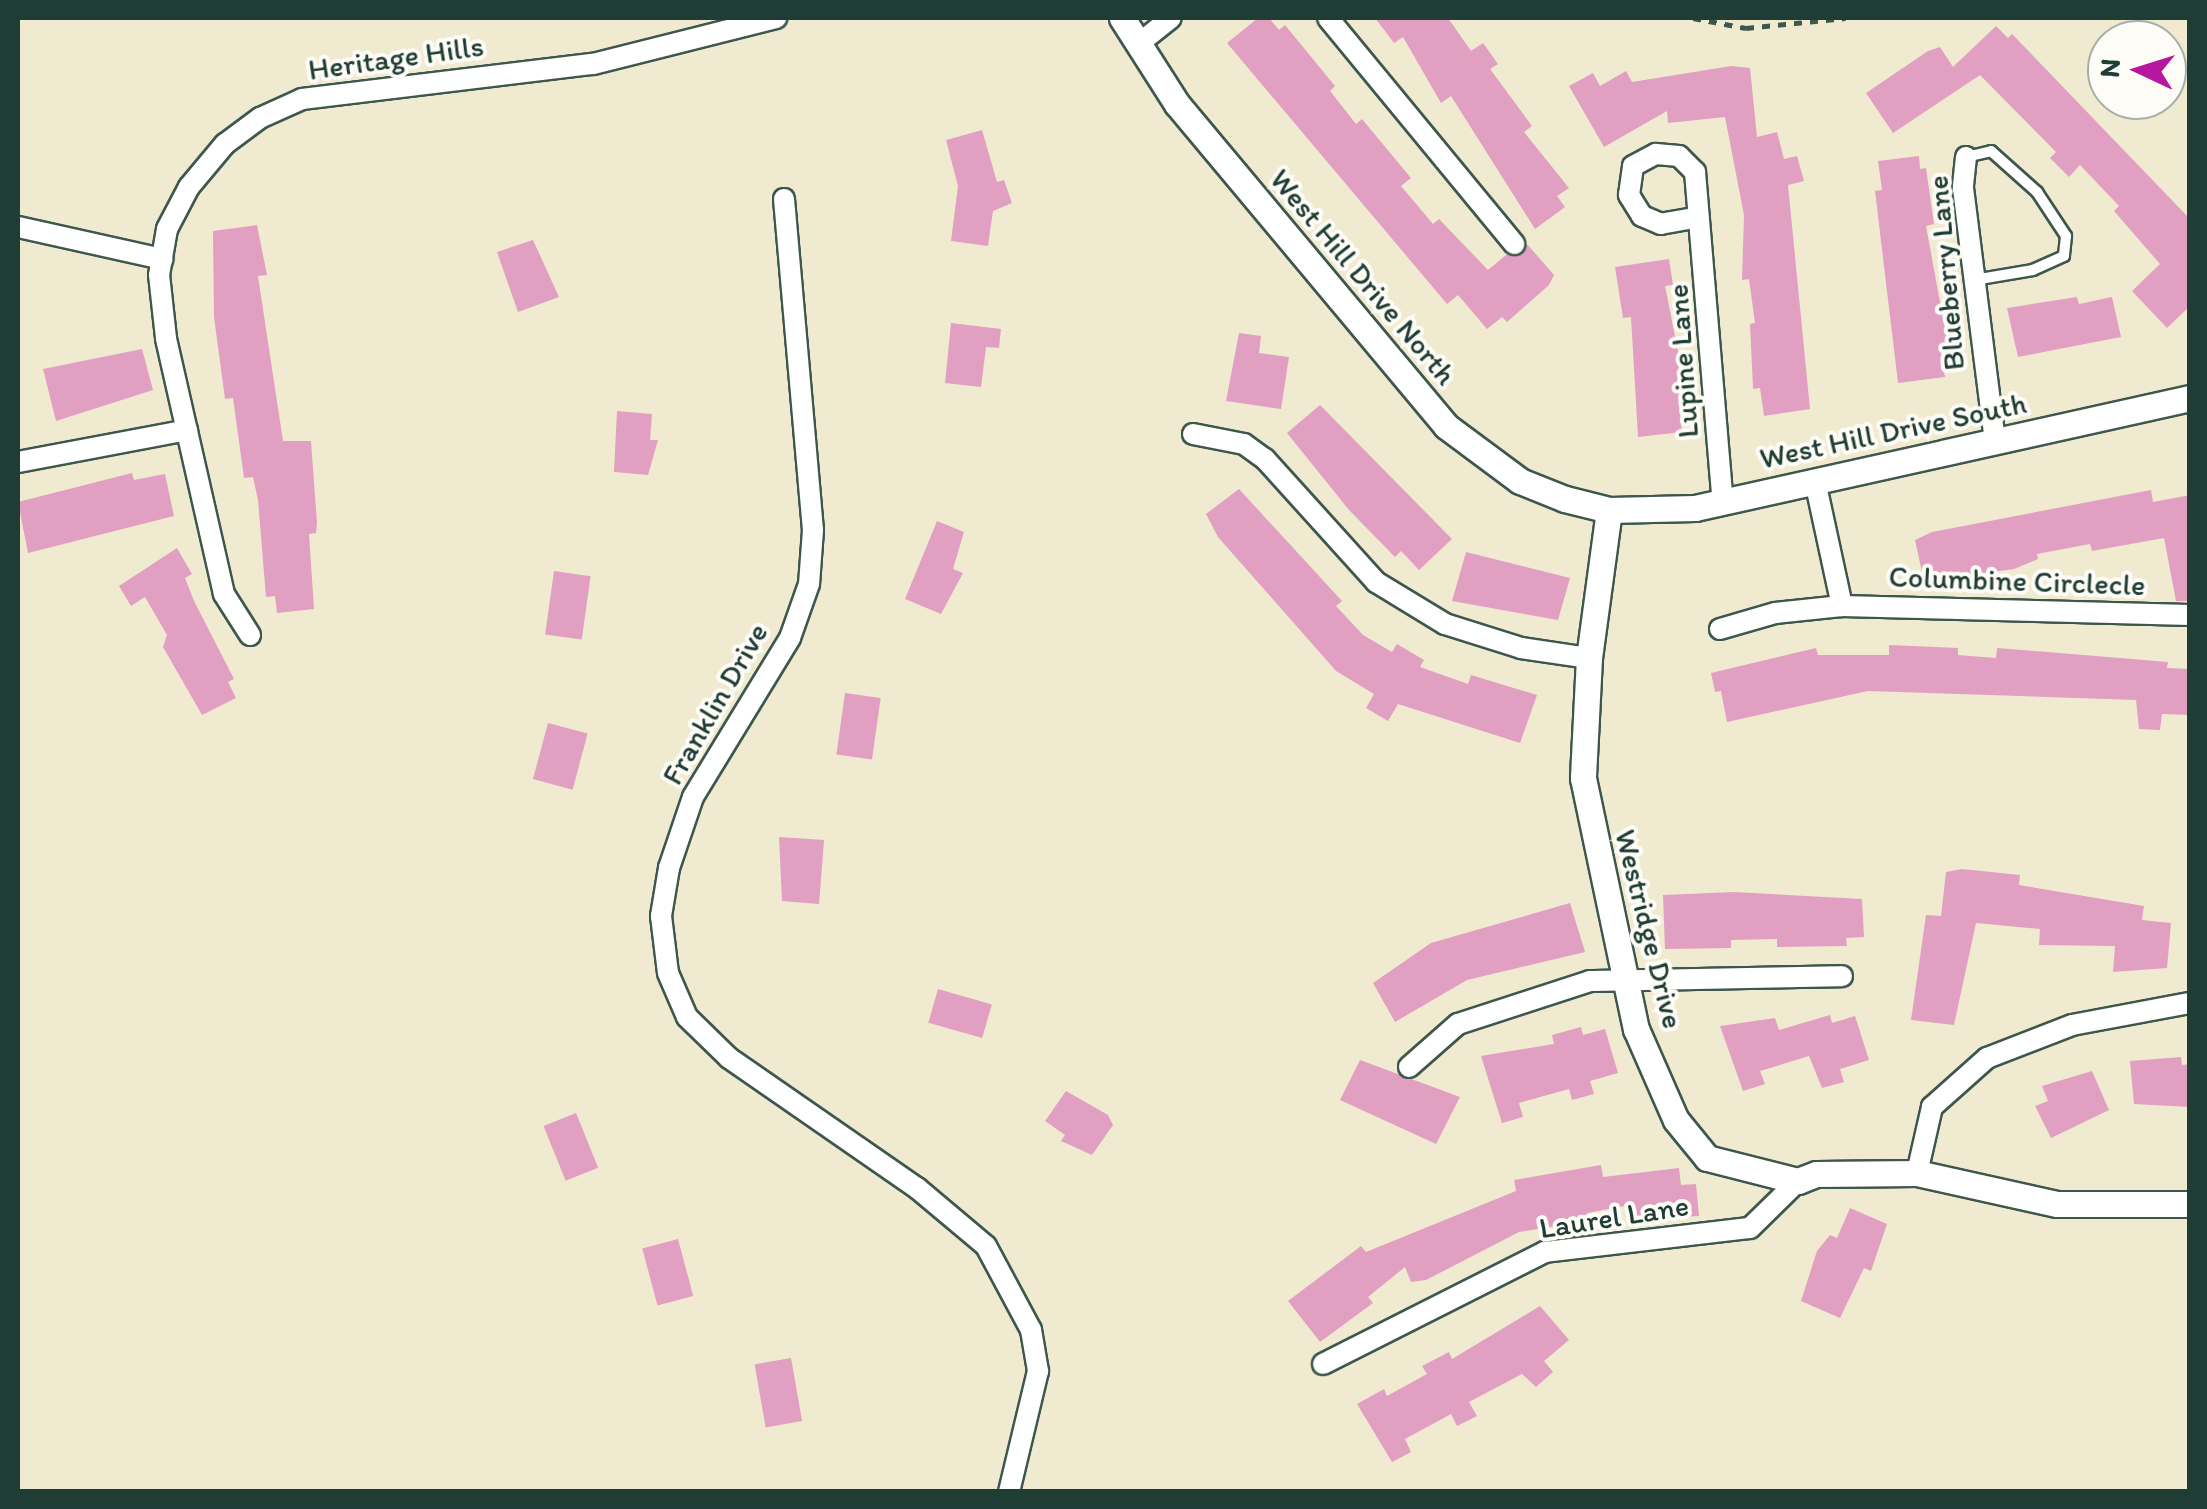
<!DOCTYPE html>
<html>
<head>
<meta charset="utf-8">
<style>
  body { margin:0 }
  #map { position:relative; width:2207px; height:1509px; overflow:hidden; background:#f0ead1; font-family:Itim,sans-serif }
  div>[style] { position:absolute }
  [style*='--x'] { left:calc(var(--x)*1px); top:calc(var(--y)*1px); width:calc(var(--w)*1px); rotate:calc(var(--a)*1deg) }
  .building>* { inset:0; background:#e1a0c2; transform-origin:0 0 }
  .path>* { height:5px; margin-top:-2.5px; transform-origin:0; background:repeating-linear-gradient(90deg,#3e574c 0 8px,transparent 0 16px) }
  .roads { filter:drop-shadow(2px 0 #3e574c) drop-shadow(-2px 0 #3e574c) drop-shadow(0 2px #3e574c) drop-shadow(0 -2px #3e574c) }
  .service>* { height:10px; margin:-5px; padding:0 5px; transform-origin:5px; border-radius:5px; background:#fff }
  .minor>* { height:20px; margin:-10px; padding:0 10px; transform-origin:10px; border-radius:10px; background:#fff }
  .tertiary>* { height:25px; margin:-12.5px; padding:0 12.5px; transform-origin:12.5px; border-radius:12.5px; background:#fff }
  span { translate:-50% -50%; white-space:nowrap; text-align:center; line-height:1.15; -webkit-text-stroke:8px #fdfcf7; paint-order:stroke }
  .street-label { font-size:30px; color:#1f3d34 }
  .frame { position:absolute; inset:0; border:20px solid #1f3d34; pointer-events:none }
  .north { position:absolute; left:2087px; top:20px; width:100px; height:100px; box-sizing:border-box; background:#fdfcf7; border:2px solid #a4b0a9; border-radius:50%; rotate:274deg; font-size:28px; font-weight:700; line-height:40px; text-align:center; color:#1f3d34 }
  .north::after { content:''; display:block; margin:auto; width:35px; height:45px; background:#b5179e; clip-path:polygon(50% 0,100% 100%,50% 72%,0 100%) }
</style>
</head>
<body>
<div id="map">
  <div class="building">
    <i style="clip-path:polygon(1258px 18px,1269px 18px,1279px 30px,1285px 25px,1335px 86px,1330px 91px,1356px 124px,1362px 119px,1411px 178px,1401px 186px,1433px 224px,1439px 219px,1488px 270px,1506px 255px,1522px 255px,1527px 244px,1554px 275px,1549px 285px,1507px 322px,1502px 317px,1487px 329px,1458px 295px,1447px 304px,1227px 43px)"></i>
    <i style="clip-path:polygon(1375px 18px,1448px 18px,1471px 51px,1483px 43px,1498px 64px,1490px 69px,1532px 126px,1524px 132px,1569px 188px,1557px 196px,1565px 207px,1535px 229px,1451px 96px,1441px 103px,1403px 37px,1394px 43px)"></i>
    <i style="clip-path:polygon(1996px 26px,2008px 38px,2012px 34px,2190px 219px,2190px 306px,2167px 328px,2132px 291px,2160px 264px,2114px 211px,2119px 206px,2080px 165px,2069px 177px,2050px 158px,2056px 152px,1980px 75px,1893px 133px,1866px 93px,1928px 51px,1940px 47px,1953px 67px)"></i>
    <i style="clip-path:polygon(1731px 66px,1750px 68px,1757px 137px,1777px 132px,1784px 159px,1797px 156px,1804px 181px,1788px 185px,1810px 409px,1764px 416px,1760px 388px,1753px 389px,1750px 324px,1755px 323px,1749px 279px,1742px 280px,1744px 215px,1725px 117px,1668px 123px,1667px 111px,1604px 147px,1569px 86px,1593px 73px,1600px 86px,1626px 71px,1632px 82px)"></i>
    <i style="clip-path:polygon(982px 130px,997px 182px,1004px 180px,1012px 203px,993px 211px,988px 246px,951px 241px,958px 186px,946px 140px)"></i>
    <i style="clip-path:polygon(1919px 156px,1920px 169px,1926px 168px,1934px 224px,1926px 226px,1949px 351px,1941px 351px,1945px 377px,1898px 383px,1875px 191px,1882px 190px,1878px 161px)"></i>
    <i style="clip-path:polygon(257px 225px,267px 275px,258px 276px,283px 441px,311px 441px,317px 523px,316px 533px,309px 534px,314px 609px,277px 613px,275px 596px,266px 597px,258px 500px,253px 477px,244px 478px,233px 398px,225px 399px,214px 317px,213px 231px)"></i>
    <i style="clip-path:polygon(533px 240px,559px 297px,518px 312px,497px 252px)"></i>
    <i style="clip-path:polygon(1669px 259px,1673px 285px,1665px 286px,1687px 396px,1678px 397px,1682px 432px,1638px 437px,1631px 317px,1623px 318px,1615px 267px)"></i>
    <i style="clip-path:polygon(2077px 297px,2079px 304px,2112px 297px,2121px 337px,2018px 357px,2007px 308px)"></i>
    <i style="clip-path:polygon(951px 323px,1001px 329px,999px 348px,986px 347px,981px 387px,945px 383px)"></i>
    <i style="clip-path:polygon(1239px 333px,1261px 336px,1259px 353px,1289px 357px,1281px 409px,1226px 401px)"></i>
    <i style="clip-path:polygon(142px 349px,153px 390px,56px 421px,43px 369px)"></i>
    <i style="clip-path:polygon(1320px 405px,1452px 539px,1419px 570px,1401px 551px,1395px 557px,1349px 510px,1287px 433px)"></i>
    <i style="clip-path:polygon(617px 411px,652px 414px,650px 440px,658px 440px,648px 475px,614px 472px)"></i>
    <i style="clip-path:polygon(132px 473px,134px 480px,165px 474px,174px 516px,28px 553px,18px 502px)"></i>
    <i style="clip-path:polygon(1239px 489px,1342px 601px,1336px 606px,1363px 635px,1392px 652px,1397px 644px,1424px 660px,1420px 667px,1468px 684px,1471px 675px,1537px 695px,1520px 743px,1398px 704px,1388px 721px,1366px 708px,1374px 694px,1336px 671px,1218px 537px,1206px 514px)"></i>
    <i style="clip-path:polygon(2151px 490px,2153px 502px,2190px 495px,2190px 601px,2176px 601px,2164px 538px,2092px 551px,2090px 544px,2037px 554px,2038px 559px,2014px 569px,1924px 581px,1915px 540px,1932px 532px)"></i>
    <i style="clip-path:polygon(937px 521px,964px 532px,953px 569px,963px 573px,941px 614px,905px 599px)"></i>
    <i style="clip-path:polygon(177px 548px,192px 574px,185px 578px,194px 601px,234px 679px,228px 682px,236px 698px,202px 715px,163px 647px,167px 635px,145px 597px,131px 606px,119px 586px)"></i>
    <i style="clip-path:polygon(1466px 552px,1570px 578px,1558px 620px,1452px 601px)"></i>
    <i style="left:554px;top:571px;width:37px;height:64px;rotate:8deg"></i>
    <i style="clip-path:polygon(1889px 645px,1958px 648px,1958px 655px,1996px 658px,1997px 648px,2168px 662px,2167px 668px,2190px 669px,2189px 715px,2162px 714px,2160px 730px,2139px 729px,2136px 700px,1868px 691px,1727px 722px,1721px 691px,1715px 692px,1711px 673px,1816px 648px,1818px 655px,1889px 655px)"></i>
    <i style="left:845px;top:693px;width:36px;height:62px;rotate:8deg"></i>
    <i style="left:548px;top:723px;width:41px;height:58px;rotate:15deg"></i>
    <i style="clip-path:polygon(779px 837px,824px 840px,819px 904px,782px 901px)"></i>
    <i style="clip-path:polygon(1962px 869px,2020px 875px,2019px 885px,2144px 906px,2142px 920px,2171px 923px,2167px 968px,2113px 972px,2115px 946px,2039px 945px,2040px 929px,1976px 923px,1954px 1025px,1911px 1020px,1926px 915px,1941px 916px,1946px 872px)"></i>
    <i style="clip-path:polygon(1734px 892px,1862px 899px,1864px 937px,1846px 938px,1847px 946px,1777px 947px,1777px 939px,1731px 940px,1731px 948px,1665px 949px,1663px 895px)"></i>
    <i style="clip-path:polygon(1570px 903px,1585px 952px,1467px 980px,1395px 1022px,1373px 983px,1431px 943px)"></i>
    <i style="left:938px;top:989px;width:56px;height:35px;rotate:16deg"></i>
    <i style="clip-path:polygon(1830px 1015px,1832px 1023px,1855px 1016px,1869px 1060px,1840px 1069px,1844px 1082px,1822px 1088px,1809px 1056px,1760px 1071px,1765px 1084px,1743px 1091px,1720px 1026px,1775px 1018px,1779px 1030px)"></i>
    <i style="clip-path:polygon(1581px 1027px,1583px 1035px,1605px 1029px,1618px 1073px,1590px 1081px,1594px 1094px,1572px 1100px,1569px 1089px,1519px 1103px,1523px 1117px,1502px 1123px,1481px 1056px,1554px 1044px,1552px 1035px)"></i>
    <i style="clip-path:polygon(2181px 1057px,2182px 1065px,2190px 1064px,2190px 1107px,2134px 1104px,2130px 1061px)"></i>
    <i style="clip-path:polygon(1360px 1060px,1460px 1097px,1436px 1144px,1340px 1100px)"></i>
    <i style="clip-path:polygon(2092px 1071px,2109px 1110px,2051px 1138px,2035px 1106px,2048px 1101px,2042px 1086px)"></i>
    <i style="clip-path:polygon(1066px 1091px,1108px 1115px,1113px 1125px,1092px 1155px,1061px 1141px,1065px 1135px,1045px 1121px)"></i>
    <i style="left:576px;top:1113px;width:59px;height:35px;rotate:68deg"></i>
    <i style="clip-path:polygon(1601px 1165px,1603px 1177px,1679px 1168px,1681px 1185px,1696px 1184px,1699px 1216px,1632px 1220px,1630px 1205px,1587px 1213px,1589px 1221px,1519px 1232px,1426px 1280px,1411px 1282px,1405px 1267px,1368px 1297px,1373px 1303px,1320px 1342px,1288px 1301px,1361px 1246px,1366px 1252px,1516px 1191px,1514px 1180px)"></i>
    <i style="clip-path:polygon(1850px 1208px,1887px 1224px,1871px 1271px,1864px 1268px,1840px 1318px,1801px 1301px,1817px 1251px,1830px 1235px,1837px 1238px)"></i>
    <i style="left:678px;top:1239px;width:59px;height:37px;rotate:75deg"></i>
    <i style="clip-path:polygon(1540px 1306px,1569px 1340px,1544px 1361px,1553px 1372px,1536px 1387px,1522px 1374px,1469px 1402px,1477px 1416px,1457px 1426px,1451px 1414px,1405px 1439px,1411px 1452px,1392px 1462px,1357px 1404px,1384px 1389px,1387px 1396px,1427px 1374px,1422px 1366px,1449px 1352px,1452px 1359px)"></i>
    <i style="left:791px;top:1358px;width:64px;height:37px;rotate:80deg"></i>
  </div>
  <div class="path">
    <i style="--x:1693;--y:18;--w:54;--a:10.7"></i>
    <i style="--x:1746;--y:28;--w:100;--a:-5.8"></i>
  </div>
  <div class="roads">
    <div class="service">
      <i style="--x:1966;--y:157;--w:26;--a:-13"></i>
      <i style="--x:1991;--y:151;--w:62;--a:41.7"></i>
      <i style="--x:2037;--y:192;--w:53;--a:56.6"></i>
      <i style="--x:2066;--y:236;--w:20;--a:96"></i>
      <i style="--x:2064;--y:256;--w:34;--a:156"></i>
      <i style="--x:2033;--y:270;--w:60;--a:170.4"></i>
    </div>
    <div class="minor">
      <i style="--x:1328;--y:18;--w:293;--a:50.5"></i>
      <i style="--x:1137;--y:45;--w:43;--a:-38.5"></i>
      <i style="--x:1966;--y:157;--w:31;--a:96"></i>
      <i style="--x:1963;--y:188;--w:256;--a:82.8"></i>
      <i style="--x:784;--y:199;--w:332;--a:85"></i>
      <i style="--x:813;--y:530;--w:54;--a:94.2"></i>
      <i style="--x:809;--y:584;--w:57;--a:109.4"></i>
      <i style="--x:790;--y:638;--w:186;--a:121.4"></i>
      <i style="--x:693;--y:797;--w:75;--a:108.7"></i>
      <i style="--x:669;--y:868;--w:49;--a:99.5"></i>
      <i style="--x:661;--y:916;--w:57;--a:83"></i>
      <i style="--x:668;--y:973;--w:48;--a:66.6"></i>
      <i style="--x:687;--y:1017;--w:59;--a:44.3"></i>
      <i style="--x:729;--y:1058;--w:229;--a:34.7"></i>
      <i style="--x:917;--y:1188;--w:90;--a:40"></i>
      <i style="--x:986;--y:1246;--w:95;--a:61.8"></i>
      <i style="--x:1031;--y:1330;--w:42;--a:80.3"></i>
      <i style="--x:1038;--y:1371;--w:124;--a:103.5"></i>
      <i style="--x:1694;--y:218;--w:34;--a:170"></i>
      <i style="--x:1661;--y:224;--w:21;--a:-157"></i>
      <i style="--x:1642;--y:216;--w:25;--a:-122"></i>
      <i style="--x:1629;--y:195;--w:29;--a:-82"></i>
      <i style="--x:1633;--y:166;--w:26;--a:-28"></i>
      <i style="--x:1656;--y:154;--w:23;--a:5"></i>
      <i style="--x:1679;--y:156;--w:23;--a:45"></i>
      <i style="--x:1695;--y:172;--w:331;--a:85.2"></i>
      <i style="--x:18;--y:227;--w:148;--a:12.5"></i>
      <i style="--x:1193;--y:434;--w:52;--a:11.1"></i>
      <i style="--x:1244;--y:444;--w:26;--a:36"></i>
      <i style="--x:1265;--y:459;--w:166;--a:47.9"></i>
      <i style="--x:1376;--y:582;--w:81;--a:31.3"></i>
      <i style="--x:1445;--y:624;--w:80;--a:17.5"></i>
      <i style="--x:1521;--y:648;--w:69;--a:8.4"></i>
      <i style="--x:18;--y:462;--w:172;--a:-10.7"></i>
      <i style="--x:1815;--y:481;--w:128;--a:77.8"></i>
      <i style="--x:1842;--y:606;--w:348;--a:1.5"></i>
      <i style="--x:1720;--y:629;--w:57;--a:-16.2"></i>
      <i style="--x:1775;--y:613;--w:67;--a:-6"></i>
      <i style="--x:250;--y:635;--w:49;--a:-122.4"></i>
      <i style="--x:224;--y:594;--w:262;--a:-102.8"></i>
      <i style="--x:166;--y:338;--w:63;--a:-96.3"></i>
      <i style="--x:159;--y:275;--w:47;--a:-80.1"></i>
      <i style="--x:167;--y:229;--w:47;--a:-62.4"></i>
      <i style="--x:189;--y:187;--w:56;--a:-50.1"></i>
      <i style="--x:225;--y:144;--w:44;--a:-36.6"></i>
      <i style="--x:260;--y:118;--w:46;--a:-24.3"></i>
      <i style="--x:302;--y:99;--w:293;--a:-6.9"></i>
      <i style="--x:593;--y:64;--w:189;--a:-14.1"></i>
      <i style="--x:1409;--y:1067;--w:65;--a:-41.3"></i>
      <i style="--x:1458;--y:1024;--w:139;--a:-18"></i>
      <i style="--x:1590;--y:981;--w:252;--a:-1.1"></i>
      <i style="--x:1917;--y:1173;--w:68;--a:-77.2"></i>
      <i style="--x:1932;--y:1107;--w:74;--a:-41.7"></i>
      <i style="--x:1987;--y:1058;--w:91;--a:-21.2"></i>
      <i style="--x:2072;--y:1025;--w:120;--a:-10.6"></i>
      <i style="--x:1323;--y:1364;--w:249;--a:-26.8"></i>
      <i style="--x:1545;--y:1252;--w:206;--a:-6.7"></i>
      <i style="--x:1750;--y:1228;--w:67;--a:-44.4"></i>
    </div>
    <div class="tertiary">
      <i style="--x:1122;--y:18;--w:102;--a:57.4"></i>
      <i style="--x:1177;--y:104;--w:420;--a:50.1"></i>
      <i style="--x:1446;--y:426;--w:92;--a:36.6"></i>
      <i style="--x:1520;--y:481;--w:48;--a:21.8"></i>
      <i style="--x:1565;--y:499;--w:45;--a:14"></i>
      <i style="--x:1609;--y:510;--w:86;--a:-1.3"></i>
      <i style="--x:1695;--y:508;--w:507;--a:-12.53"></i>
      <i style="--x:1609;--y:510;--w:149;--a:97.7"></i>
      <i style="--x:1589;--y:658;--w:120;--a:92.9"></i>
      <i style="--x:1583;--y:778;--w:257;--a:78.1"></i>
      <i style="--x:1636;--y:1029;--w:99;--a:66.3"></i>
      <i style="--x:1676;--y:1120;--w:49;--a:50.8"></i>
      <i style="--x:1707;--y:1158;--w:94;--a:14.2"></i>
      <i style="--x:1798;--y:1181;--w:19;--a:-21"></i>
      <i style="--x:1816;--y:1174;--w:101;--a:-0.6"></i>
      <i style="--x:1917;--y:1173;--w:143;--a:12.5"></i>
      <i style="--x:2057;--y:1204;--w:133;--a:0"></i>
    </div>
  </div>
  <div class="street-label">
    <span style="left:396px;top:58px;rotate:-8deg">Heritage Hills</span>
    <span style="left:1946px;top:273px;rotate:-95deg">Blueberry Lane</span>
    <span style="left:1363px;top:277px;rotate:50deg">West Hill Drive North</span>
    <span style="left:1683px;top:361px;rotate:-94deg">Lupine Lane</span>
    <span style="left:1893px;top:431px;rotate:-12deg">West Hill Drive South</span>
    <span style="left:2017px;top:581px;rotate:2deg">Columbine Circlecle</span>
    <span style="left:715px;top:704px;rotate:-60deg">Franklin Drive</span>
    <span style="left:1649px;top:929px;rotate:76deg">Westridge Drive</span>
    <span style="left:1614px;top:1217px;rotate:-9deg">Laurel Lane</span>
  </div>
  <div class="frame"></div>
  <div class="north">N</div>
</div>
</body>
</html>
